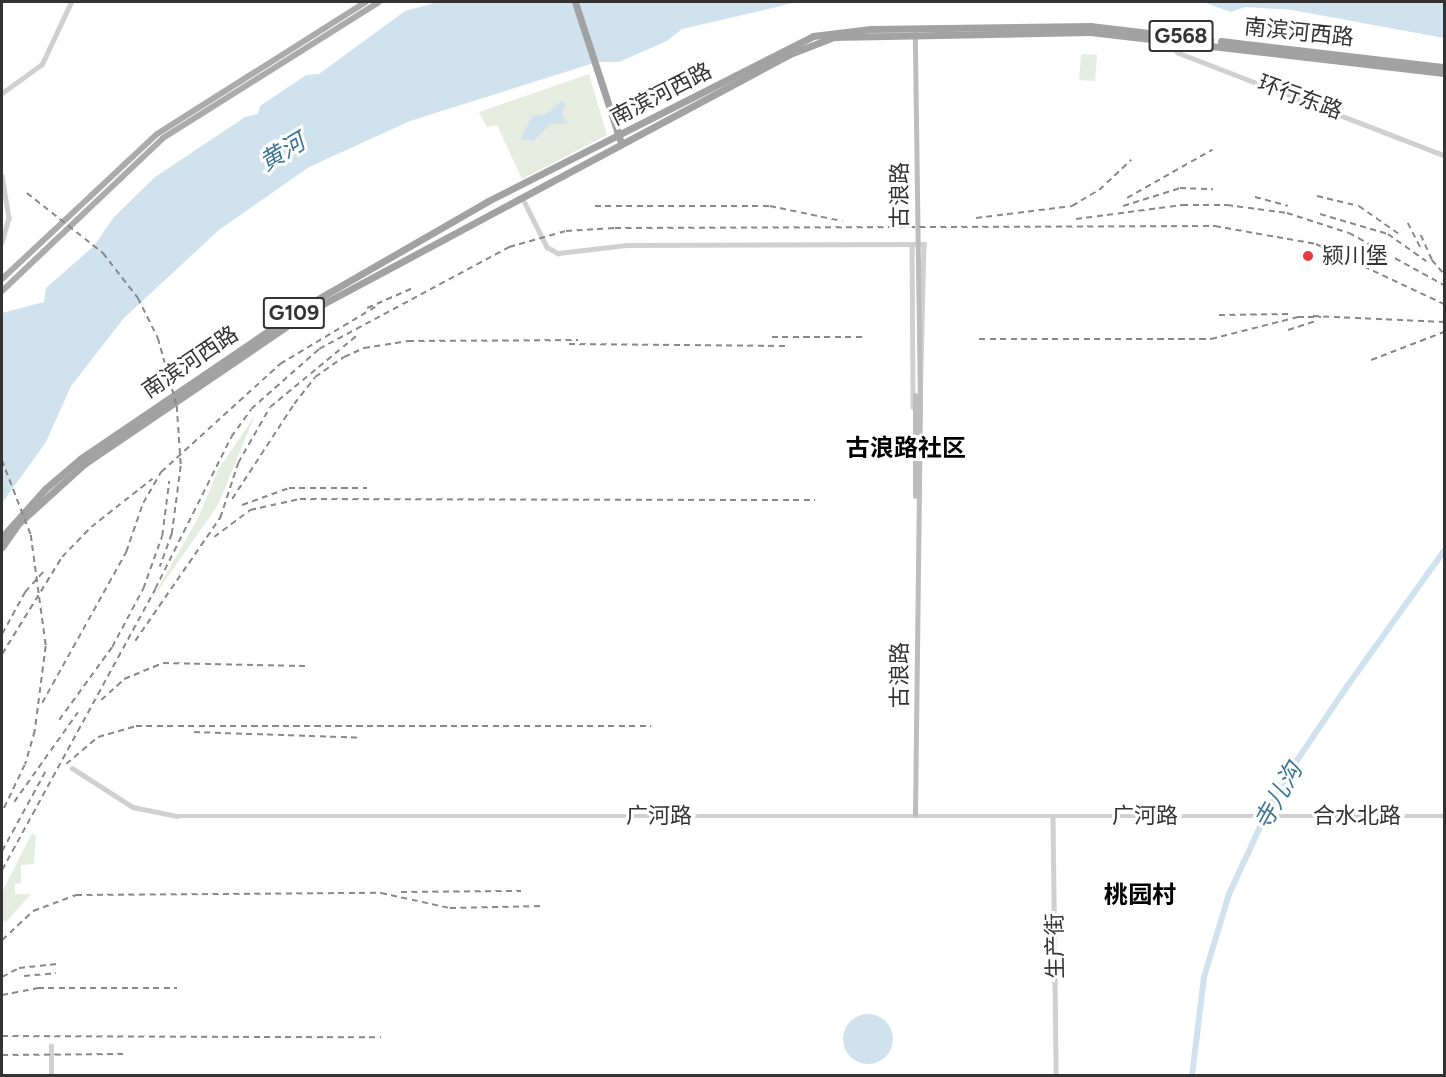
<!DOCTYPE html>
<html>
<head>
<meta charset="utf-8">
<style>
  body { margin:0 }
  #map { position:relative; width:1446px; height:1077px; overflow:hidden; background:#fff; font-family:Figtree,"Noto Sans SC",sans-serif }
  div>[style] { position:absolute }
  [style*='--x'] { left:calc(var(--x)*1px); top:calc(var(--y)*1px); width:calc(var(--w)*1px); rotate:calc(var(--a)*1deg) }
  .green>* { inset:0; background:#e6ecdf; transform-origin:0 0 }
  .water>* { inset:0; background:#cfe2ee }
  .round { border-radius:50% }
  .river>* { height:6px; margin:-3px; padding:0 3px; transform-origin:3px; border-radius:3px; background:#cfe2ee }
  .tertiary>* { height:4.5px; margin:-2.25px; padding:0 2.25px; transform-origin:2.25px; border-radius:2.25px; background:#d0d0d0 }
  .secondary>* { height:5px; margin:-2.5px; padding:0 2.5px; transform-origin:2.5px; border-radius:2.5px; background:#bdbdbd }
  .primary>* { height:6px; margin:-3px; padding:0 3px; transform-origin:3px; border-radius:3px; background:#ababab }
  .trunk>* { height:7px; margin:-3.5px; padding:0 3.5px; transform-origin:3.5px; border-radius:3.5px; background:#a2a2a2 }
  .rail>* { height:1.5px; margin-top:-0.75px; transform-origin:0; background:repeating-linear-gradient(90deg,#888 0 6px,transparent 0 10.5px) }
  .dots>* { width:16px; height:16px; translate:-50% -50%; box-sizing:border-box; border:3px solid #fff; border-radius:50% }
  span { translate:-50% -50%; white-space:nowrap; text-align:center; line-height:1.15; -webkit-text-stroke:6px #fff; paint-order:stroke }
  .shield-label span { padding:2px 4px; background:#fff; border:2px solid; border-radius:4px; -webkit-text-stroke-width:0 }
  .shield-label { font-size:21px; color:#333; font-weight:700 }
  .street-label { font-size:22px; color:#333 }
  .poi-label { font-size:22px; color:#333 }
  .left { translate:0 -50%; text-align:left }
  .water-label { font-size:24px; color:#3f7597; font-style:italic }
  .neighbourhood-label { font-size:24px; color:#000; font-weight:700 }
  .frame { position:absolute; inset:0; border:3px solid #333; pointer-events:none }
</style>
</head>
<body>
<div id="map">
  <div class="green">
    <i style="left:1081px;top:54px;width:16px;height:26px;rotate:4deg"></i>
    <i style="clip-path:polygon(589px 74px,607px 135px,522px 179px,497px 125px,487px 127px,479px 112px)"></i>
    <i style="clip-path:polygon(255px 415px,218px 505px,152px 599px,198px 518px,218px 470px)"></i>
    <i style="clip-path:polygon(32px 833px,36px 837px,34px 864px,21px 865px,21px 883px,15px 884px,15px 894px,31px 894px,6px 922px,2px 920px,2px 892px)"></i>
  </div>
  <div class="water">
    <i style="clip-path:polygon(438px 2px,798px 2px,682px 29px,667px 41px,619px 62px,597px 62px,410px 121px,309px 167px,219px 230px,124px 318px,71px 386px,46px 442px,2px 503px,2px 313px,44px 302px,46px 288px,94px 246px,114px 217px,155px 177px,245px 117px,258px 114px,260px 106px,306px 75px,319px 74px,405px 11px)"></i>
    <i style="clip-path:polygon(1203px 2px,1444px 2px,1444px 38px,1292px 10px,1245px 7px,1231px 12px)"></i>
    <i style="clip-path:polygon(561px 101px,566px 103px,562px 115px,568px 123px,550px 124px,533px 141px,521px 139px,532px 116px,546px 114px)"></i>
    <i class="round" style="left:843px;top:1014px;width:50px;height:50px"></i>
  </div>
  <div class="river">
    <i style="--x:1192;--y:1076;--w:100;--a:-83.1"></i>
    <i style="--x:1204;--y:977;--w:87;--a:-73.2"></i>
    <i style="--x:1229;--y:894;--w:78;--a:-65.1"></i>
    <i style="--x:1262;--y:823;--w:51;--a:-62.9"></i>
    <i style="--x:1285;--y:778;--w:112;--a:-55.9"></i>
    <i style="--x:1348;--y:685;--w:165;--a:-54.4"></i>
  </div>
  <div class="tertiary">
    <i style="--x:1165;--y:41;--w:18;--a:41"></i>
    <i style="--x:1179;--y:53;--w:284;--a:21.1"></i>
    <i style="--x:2;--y:93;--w:49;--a:-35.9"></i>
    <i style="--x:42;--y:64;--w:68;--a:-64.9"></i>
    <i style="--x:2;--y:176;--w:43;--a:80.5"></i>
    <i style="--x:9;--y:218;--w:25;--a:106"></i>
    <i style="--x:522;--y:197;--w:56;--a:63.4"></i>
    <i style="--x:547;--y:247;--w:13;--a:29"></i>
    <i style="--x:558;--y:253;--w:69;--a:-6.6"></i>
    <i style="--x:627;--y:245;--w:297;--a:-0.2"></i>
    <i style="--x:924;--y:244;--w:162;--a:91.4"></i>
    <i style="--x:912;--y:244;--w:163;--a:89.6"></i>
    <i style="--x:72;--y:768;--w:72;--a:32.6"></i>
    <i style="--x:133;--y:807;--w:45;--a:11.6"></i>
    <i style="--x:177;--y:816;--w:1267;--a:0"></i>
    <i style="--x:1053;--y:816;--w:260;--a:89.3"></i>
    <i style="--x:51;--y:1076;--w:30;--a:-90"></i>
  </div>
  <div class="secondary">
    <i style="--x:915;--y:496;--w:101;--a:-90"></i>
    <i style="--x:915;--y:814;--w:407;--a:-89.3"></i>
    <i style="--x:920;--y:407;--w:374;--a:-90.8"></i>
  </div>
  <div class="primary">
    <i style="--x:2;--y:279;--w:212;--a:-43.1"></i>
    <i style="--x:157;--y:134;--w:247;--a:-32.3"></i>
    <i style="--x:2;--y:291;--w:222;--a:-43.5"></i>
    <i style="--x:163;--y:138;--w:255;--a:-32.2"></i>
  </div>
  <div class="trunk">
    <i style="--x:575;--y:2;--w:145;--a:71.9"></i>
    <i style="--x:1221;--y:41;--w:225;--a:6.7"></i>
    <i style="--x:2;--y:537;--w:64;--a:-48.1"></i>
    <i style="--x:45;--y:489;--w:46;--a:-40.6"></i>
    <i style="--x:80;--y:459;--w:271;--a:-34.2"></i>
    <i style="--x:304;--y:307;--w:212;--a:-29.9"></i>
    <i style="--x:488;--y:201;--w:364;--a:-26.9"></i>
    <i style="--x:813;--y:36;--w:58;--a:-6.9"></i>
    <i style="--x:871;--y:29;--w:219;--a:-0.8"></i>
    <i style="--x:1090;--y:26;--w:121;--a:6.7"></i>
    <i style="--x:2;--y:547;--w:29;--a:-55"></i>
    <i style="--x:19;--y:523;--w:88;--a:-42.2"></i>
    <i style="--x:84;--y:464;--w:271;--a:-34.2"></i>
    <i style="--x:308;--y:312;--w:547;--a:-28.16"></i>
    <i style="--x:790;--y:54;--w:47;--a:-21.1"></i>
    <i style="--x:834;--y:37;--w:256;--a:-1.1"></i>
    <i style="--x:1090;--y:32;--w:356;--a:6.6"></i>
  </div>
  <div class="rail">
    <i style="--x:27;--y:193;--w:97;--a:38.3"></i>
    <i style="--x:103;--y:253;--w:57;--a:52.1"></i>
    <i style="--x:138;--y:298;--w:45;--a:63.4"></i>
    <i style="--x:158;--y:338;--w:71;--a:74.4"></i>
    <i style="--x:177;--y:406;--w:60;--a:86.2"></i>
    <i style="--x:181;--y:466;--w:69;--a:97.5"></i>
    <i style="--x:172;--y:534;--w:35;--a:110"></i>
    <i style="--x:1317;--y:196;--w:43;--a:13.4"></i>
    <i style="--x:1359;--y:206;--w:52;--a:34.9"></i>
    <i style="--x:1255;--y:197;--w:34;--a:15"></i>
    <i style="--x:1127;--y:198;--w:98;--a:-29.5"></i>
    <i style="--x:595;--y:206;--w:175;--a:0"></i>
    <i style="--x:770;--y:206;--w:74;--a:11.8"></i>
    <i style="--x:1123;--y:206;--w:60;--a:-17.5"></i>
    <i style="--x:1180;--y:188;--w:33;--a:2"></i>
    <i style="--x:1320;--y:214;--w:71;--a:16.4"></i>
    <i style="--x:1388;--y:234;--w:47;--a:35.4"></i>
    <i style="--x:976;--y:218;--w:97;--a:-7.1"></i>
    <i style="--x:1072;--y:206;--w:31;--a:-31"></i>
    <i style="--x:1099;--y:190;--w:44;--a:-43.2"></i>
    <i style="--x:1076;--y:219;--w:107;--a:-7.5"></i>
    <i style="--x:1182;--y:205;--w:45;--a:0"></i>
    <i style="--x:1227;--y:205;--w:61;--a:7.6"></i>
    <i style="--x:1287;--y:213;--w:65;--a:17.9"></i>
    <i style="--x:1349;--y:233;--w:108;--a:28.7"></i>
    <i style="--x:1408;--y:223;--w:27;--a:63"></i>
    <i style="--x:1421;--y:235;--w:27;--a:66"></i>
    <i style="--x:1432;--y:260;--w:18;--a:49"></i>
    <i style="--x:367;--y:308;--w:50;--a:-23.5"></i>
    <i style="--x:1219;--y:315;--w:70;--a:-0.8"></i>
    <i style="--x:1313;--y:316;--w:131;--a:2.6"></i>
    <i style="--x:1288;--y:330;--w:29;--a:-18"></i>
    <i style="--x:772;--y:337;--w:90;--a:0"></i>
    <i style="--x:979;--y:339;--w:232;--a:0"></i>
    <i style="--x:1211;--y:339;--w:90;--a:-14.2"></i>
    <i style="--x:1298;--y:317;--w:23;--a:0"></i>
    <i style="--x:569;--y:344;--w:216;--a:0.5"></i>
    <i style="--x:1371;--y:360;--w:78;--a:-21"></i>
    <i style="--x:2;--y:460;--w:80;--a:68.9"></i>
    <i style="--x:31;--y:535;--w:112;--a:82.3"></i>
    <i style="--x:46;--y:646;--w:86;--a:97.4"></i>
    <i style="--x:35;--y:731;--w:35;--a:106"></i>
    <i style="--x:25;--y:765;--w:53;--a:115.6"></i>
    <i style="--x:232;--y:499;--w:113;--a:-56.9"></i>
    <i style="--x:294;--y:404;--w:34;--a:-52"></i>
    <i style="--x:315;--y:377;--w:35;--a:-35"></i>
    <i style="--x:344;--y:357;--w:22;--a:-24"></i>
    <i style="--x:364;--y:348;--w:45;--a:-9"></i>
    <i style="--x:408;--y:341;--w:170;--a:-0.3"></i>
    <i style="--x:242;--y:505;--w:50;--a:-19.9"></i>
    <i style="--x:289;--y:488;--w:78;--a:0"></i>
    <i style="--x:214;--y:537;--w:45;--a:-36.9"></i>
    <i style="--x:250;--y:510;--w:51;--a:-12.4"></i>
    <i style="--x:300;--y:499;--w:515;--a:0.11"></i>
    <i style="--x:2;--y:634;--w:48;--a:-61.3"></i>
    <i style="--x:25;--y:592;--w:27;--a:-48"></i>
    <i style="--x:135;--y:641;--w:150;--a:-55.4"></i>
    <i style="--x:220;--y:518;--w:58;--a:-71.9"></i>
    <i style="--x:238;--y:463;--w:64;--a:-60.3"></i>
    <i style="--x:270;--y:407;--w:112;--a:-39.5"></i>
    <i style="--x:2;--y:654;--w:114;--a:-58.3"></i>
    <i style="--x:62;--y:557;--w:42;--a:-46"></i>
    <i style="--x:91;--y:527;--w:78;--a:-38.2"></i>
    <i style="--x:101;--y:700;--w:31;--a:-42"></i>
    <i style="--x:124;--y:679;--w:42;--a:-22.3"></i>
    <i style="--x:163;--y:663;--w:142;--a:1.2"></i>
    <i style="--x:42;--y:703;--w:173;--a:-60.9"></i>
    <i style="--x:126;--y:552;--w:52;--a:-70.9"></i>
    <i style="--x:143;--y:503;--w:36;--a:-60"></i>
    <i style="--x:161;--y:472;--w:161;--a:-42.2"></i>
    <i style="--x:280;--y:364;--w:111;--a:-31"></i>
    <i style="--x:59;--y:720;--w:90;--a:-54"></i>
    <i style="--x:112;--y:647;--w:66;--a:-61.9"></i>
    <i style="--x:143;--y:589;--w:56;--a:-70.3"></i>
    <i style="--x:162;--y:536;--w:55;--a:-82.7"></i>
    <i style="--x:194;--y:732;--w:168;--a:2"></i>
    <i style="--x:66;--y:764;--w:42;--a:-40.2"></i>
    <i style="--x:98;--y:737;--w:40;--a:-16"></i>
    <i style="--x:136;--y:726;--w:515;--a:0"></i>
    <i style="--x:14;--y:802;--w:110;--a:-54.6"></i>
    <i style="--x:2;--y:851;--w:90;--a:-61.4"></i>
    <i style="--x:2;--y:870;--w:320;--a:-61.4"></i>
    <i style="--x:155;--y:589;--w:170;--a:-63.4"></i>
    <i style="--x:231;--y:437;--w:34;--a:-54"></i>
    <i style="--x:251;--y:409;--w:91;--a:-41.4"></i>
    <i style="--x:319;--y:349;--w:216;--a:-28.2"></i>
    <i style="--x:509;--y:247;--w:59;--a:-15.7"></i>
    <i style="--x:566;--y:231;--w:49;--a:-3.5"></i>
    <i style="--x:615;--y:228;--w:600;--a:-0.19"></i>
    <i style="--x:1215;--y:226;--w:103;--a:10.1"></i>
    <i style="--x:1316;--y:244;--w:141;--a:25.1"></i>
    <i style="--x:401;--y:892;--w:120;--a:-0.5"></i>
    <i style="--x:2;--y:940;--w:42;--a:-43.1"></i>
    <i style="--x:33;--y:911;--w:46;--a:-20.4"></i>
    <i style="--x:76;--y:895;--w:305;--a:-0.4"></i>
    <i style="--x:381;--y:893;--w:71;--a:12.3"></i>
    <i style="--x:450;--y:908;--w:93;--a:-1.2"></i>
    <i style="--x:24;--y:976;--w:32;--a:-5"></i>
    <i style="--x:2;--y:977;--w:19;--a:-28"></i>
    <i style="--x:19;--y:968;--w:38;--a:-6"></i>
    <i style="--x:2;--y:995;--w:37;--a:-11"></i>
    <i style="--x:38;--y:988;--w:139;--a:0"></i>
    <i style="--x:2;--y:1036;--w:379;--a:0.2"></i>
    <i style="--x:2;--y:1055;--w:121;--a:-0.5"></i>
  </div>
  <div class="dots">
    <i style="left:1308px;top:256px;background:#e63946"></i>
  </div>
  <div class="shield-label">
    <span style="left:1181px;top:36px">G568</span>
    <span style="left:294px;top:313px">G109</span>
  </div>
  <div class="street-label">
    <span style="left:1299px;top:32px;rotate:6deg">南滨河西路</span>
    <span style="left:661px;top:94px;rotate:-27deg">南滨河西路</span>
    <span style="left:1300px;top:97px;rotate:20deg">环行东路</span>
    <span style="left:900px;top:195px;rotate:-90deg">古浪路</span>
    <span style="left:190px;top:362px;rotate:-34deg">南滨河西路</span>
    <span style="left:900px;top:675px;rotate:-90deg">古浪路</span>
    <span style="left:659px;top:816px">广河路</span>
    <span style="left:1145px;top:816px">广河路</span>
    <span style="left:1357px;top:816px">合水北路</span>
    <span style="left:1055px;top:946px;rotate:-91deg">生产街</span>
  </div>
  <div class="poi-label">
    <span class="left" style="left:1322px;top:256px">颍川堡</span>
  </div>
  <div class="water-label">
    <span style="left:282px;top:152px;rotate:-31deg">黄河</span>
    <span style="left:1278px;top:796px;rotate:-61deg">寺儿沟</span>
  </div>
  <div class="neighbourhood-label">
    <span style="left:906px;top:448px">古浪路社区</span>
    <span style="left:1140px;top:895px">桃园村</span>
  </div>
  <div class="frame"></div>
</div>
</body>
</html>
